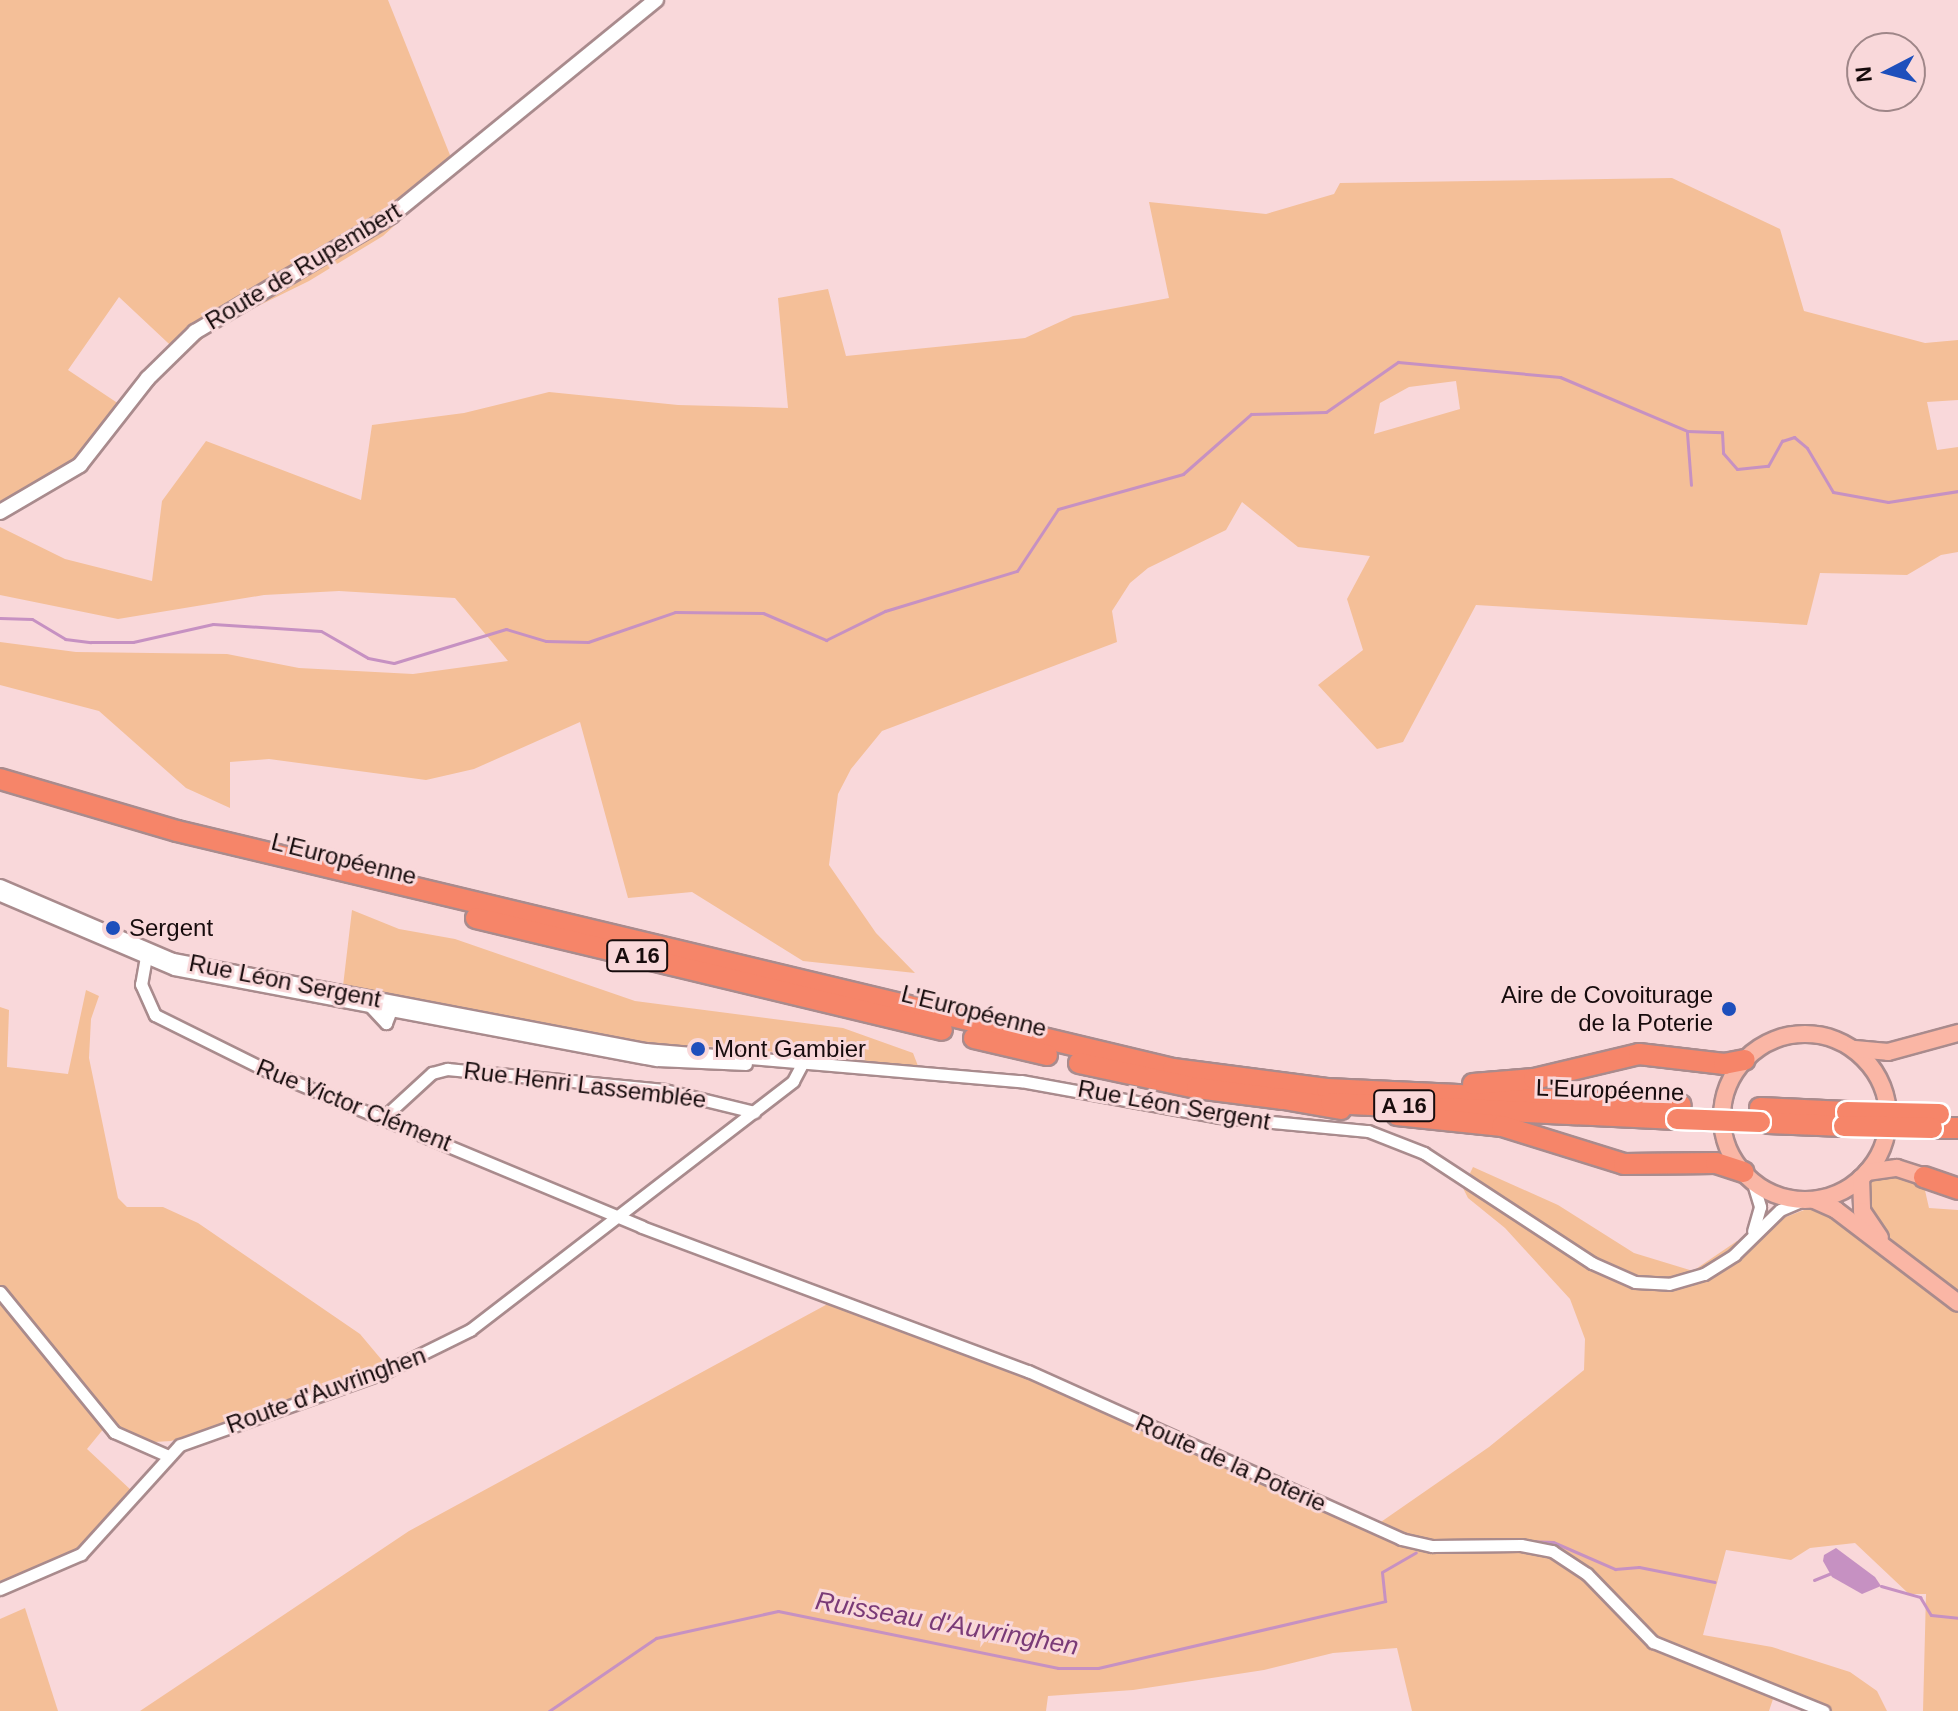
<!DOCTYPE html>
<html>
<head>
<meta charset="utf-8">
<style>
  body { margin:0 }
  #map { position:relative; width:1958px; height:1711px; overflow:hidden; background:#f9d8da; font-family:Arial,sans-serif }
  div>[style] { position:absolute }
  [style*='--x'] { left:calc(var(--x)*1px); top:calc(var(--y)*1px); width:calc(var(--w)*1px); rotate:calc(var(--a)*1deg) }
  .green>* { inset:0; background:#f4bf98 }
  .water>* { inset:0; background:#c691c2 }
  .stream>* { height:3px; margin:-1.5px; padding:0 1.5px; transform-origin:1.5px; border-radius:1.5px; background:#c691c2 }
  .roads { filter:drop-shadow(2px 0 #a98b8d) drop-shadow(-2px 0 #a98b8d) drop-shadow(0 2px #a98b8d) drop-shadow(0 -2px #a98b8d) }
  .minor>* { height:11px; margin:-5.5px; padding:0 5.5px; transform-origin:5.5px; border-radius:5.5px; background:#fff }
  .tertiary>* { height:14px; margin:-7px; padding:0 7px; transform-origin:7px; border-radius:7px; background:#fff }
  .primary>* { height:16px; margin:-8px; padding:0 8px; transform-origin:8px; border-radius:8px; background:#fab6a5 }
  .primary>.ring { margin:-8px; padding:0; box-sizing:content-box; background:none; border:16px solid #fab6a5; border-radius:50% }
  .motorway>* { height:20px; margin:-10px; padding:0 10px; transform-origin:10px; border-radius:10px; background:#f68569 }
  .bridges { filter:drop-shadow(2px 0 #fff) drop-shadow(-2px 0 #fff) drop-shadow(0 2px #fff) drop-shadow(0 -2px #fff) }
  .motorway-bridge>* { height:20px; margin:-10px; padding:0 10px; transform-origin:10px; border-radius:10px; background:#f68569 }
  .dots>* { width:22px; height:22px; translate:-50% -50%; box-sizing:border-box; border:4px solid #f9d8da; border-radius:50% }
  span { translate:-50% -50%; white-space:nowrap; text-align:center; line-height:1.15; -webkit-text-stroke:6px #f9d8da; paint-order:stroke }
  .shield-label span { padding:2px 6px; background:#f9d8da; border:2px solid; border-radius:6px; -webkit-text-stroke-width:0 }
  .shield-label { font-size:22px; color:#170c0d; font-weight:700 }
  .street-label { font-size:24px; color:#170c0d }
  .poi-label { font-size:24px; color:#170c0d }
  .left { translate:0 -50%; text-align:left }
  .right { translate:-100% -50%; text-align:right }
  .water-label { font-size:26px; color:#7a3a77; font-style:italic }
  .north { position:absolute; left:1846px; top:32px; width:80px; height:80px; box-sizing:border-box; background:#f9d8da; border:2px solid #9f8688; border-radius:50%; rotate:264deg; font-size:22px; font-weight:700; line-height:32px; text-align:center; color:#170c0d }
  .north::after { content:''; display:block; margin:auto; width:28px; height:36px; background:#1e4fbc; clip-path:polygon(50% 0,100% 100%,50% 72%,0 100%) }
</style>
</head>
<body>
<div id="map">
  <div class="green">
    <i style="clip-path:polygon(0 0,388px 0,456px 170px,383px 236px,309px 281px,215px 327px,183px 357px,119px 297px,68px 370px,119px 404px,86px 449px,64px 468px,0 501px)"></i>
    <i style="clip-path:polygon(evenodd,1672px 178px,1780px 229px,1804px 311px,1925px 343px,1958px 340px,1958px 400px,1927px 402px,1937px 450px,1958px 447px,1958px 552px,1941px 555px,1907px 575px,1820px 573px,1807px 625px,1476px 605px,1403px 742px,1377px 749px,1318px 685px,1363px 650px,1347px 599px,1370px 556px,1298px 547px,1242px 502px,1226px 530px,1148px 568px,1130px 583px,1112px 611px,1117px 642px,882px 731px,851px 769px,838px 794px,829px 865px,876px 933px,915px 973px,803px 961px,692px 892px,628px 898px,580px 722px,474px 769px,426px 780px,269px 759px,230px 762px,230px 808px,186px 788px,99px 711px,0 685px,0 642px,76px 652px,227px 654px,299px 668px,413px 674px,508px 661px,455px 598px,339px 591px,264px 595px,118px 619px,0 595px,0 527px,65px 559px,152px 581px,162px 501px,206px 441px,361px 500px,372px 425px,464px 413px,549px 392px,678px 405px,788px 408px,778px 298px,828px 289px,846px 356px,1025px 338px,1073px 316px,1169px 298px,1149px 202px,1266px 214px,1334px 194px,1340px 183px,1672px 178px,1456px 381px,1460px 409px,1374px 434px,1380px 403px,1409px 387px,1456px 381px)"></i>
    <i style="clip-path:polygon(352px 910px,399px 929px,455px 939px,635px 1001px,843px 1028px,913px 1053px,918px 1066px,734px 1048px,684px 1045px,678px 1049px,343px 986px)"></i>
    <i style="clip-path:polygon(86px 990px,99px 996px,91px 1019px,89px 1058px,118px 1198px,127px 1207px,163px 1207px,198px 1223px,360px 1334px,386px 1365px,171px 1441px,154px 1442px,105px 1427px,87px 1449px,132px 1491px,73px 1553px,0 1581px,0 1007px,9px 1010px,7px 1067px,68px 1074px)"></i>
    <i style="clip-path:polygon(1473px 1167px,1558px 1205px,1634px 1253px,1693px 1271px,1737px 1241px,1749px 1251px,1778px 1220px,1812px 1207px,1826px 1211px,1958px 1313px,1958px 1711px,1923px 1711px,1926px 1594px,1909px 1594px,1855px 1543px,1810px 1548px,1791px 1560px,1726px 1550px,1703px 1635px,1772px 1647px,1850px 1672px,1877px 1691px,1887px 1711px,1807px 1711px,1773px 1699px,1769px 1711px,1412px 1711px,1397px 1648px,1333px 1653px,1264px 1670px,1133px 1690px,1048px 1696px,1046px 1711px,140px 1711px,409px 1531px,835px 1300px,1028px 1371px,1378px 1524px,1489px 1447px,1584px 1370px,1585px 1339px,1570px 1299px,1505px 1228px,1468px 1198px,1463px 1188px)"></i>
    <i style="clip-path:polygon(1896px 1174px,1924px 1186px,1929px 1208px,1958px 1210px,1958px 1295px,1875px 1225px,1866px 1205px,1865px 1186px,1875px 1177px)"></i>
    <i style="clip-path:polygon(25px 1608px,58px 1711px,0 1711px,0 1619px)"></i>
  </div>
  <div class="water">
    <i style="clip-path:polygon(1836px 1548px,1875px 1577px,1881px 1586px,1862px 1594px,1832px 1577px,1823px 1561px,1824px 1555px)"></i>
  </div>
  <div class="stream">
    <i style="--x:1687;--y:433;--w:52;--a:85.6"></i>
    <i style="--x:0;--y:618;--w:32;--a:2"></i>
    <i style="--x:32;--y:619;--w:39;--a:31"></i>
    <i style="--x:65;--y:639;--w:26;--a:7"></i>
    <i style="--x:91;--y:642;--w:42;--a:0"></i>
    <i style="--x:133;--y:642;--w:82;--a:-12.7"></i>
    <i style="--x:213;--y:624;--w:108;--a:3.7"></i>
    <i style="--x:321;--y:631;--w:54;--a:29.9"></i>
    <i style="--x:368;--y:658;--w:26;--a:11"></i>
    <i style="--x:394;--y:663;--w:117;--a:-16.9"></i>
    <i style="--x:506;--y:629;--w:42;--a:16.7"></i>
    <i style="--x:546;--y:641;--w:42;--a:1.4"></i>
    <i style="--x:588;--y:642;--w:92;--a:-19"></i>
    <i style="--x:675;--y:612;--w:88;--a:0.7"></i>
    <i style="--x:763;--y:613;--w:69;--a:23.2"></i>
    <i style="--x:826;--y:640;--w:66;--a:-26.2"></i>
    <i style="--x:885;--y:611;--w:138;--a:-16.9"></i>
    <i style="--x:1017;--y:571;--w:74;--a:-56.5"></i>
    <i style="--x:1058;--y:509;--w:130;--a:-15.6"></i>
    <i style="--x:1183;--y:474;--w:91;--a:-41.4"></i>
    <i style="--x:1251;--y:414;--w:75;--a:-1.5"></i>
    <i style="--x:1326;--y:412;--w:88;--a:-34.8"></i>
    <i style="--x:1398;--y:362;--w:163;--a:5.3"></i>
    <i style="--x:1560;--y:377;--w:138;--a:23"></i>
    <i style="--x:1687;--y:431;--w:35;--a:2"></i>
    <i style="--x:1722;--y:432;--w:21;--a:87"></i>
    <i style="--x:1723;--y:453;--w:21;--a:49"></i>
    <i style="--x:1737;--y:469;--w:31;--a:-6"></i>
    <i style="--x:1768;--y:466;--w:29;--a:-61"></i>
    <i style="--x:1782;--y:441;--w:13;--a:-18"></i>
    <i style="--x:1794;--y:437;--w:17;--a:40"></i>
    <i style="--x:1807;--y:448;--w:51;--a:59.4"></i>
    <i style="--x:1833;--y:492;--w:56;--a:10.3"></i>
    <i style="--x:1888;--y:502;--w:71;--a:-8.9"></i>
    <i style="--x:1526;--y:1541;--w:27;--a:2"></i>
    <i style="--x:1553;--y:1542;--w:68;--a:23.5"></i>
    <i style="--x:1615;--y:1569;--w:24;--a:-5"></i>
    <i style="--x:1639;--y:1567;--w:77;--a:11.2"></i>
    <i style="--x:1814;--y:1580;--w:18;--a:-22"></i>
    <i style="--x:1881;--y:1586;--w:41;--a:15.8"></i>
    <i style="--x:1920;--y:1597;--w:21;--a:59"></i>
    <i style="--x:1931;--y:1615;--w:27;--a:6"></i>
    <i style="--x:549;--y:1711;--w:130;--a:-34.3"></i>
    <i style="--x:656;--y:1638;--w:125;--a:-12.5"></i>
    <i style="--x:778;--y:1611;--w:286;--a:11.5"></i>
    <i style="--x:1058;--y:1668;--w:40;--a:0"></i>
    <i style="--x:1098;--y:1668;--w:295;--a:-13.1"></i>
    <i style="--x:1385;--y:1601;--w:29;--a:-96"></i>
    <i style="--x:1382;--y:1572;--w:39;--a:-30"></i>
  </div>
  <div class="roads">
    <div class="minor">
      <i style="--x:0;--y:885;--w:188;--a:23.2"></i>
      <i style="--x:173;--y:959;--w:481;--a:10.8"></i>
      <i style="--x:645;--y:1049;--w:377;--a:4.9"></i>
      <i style="--x:1021;--y:1081;--w:201;--a:10.3"></i>
      <i style="--x:1219;--y:1117;--w:150;--a:5.4"></i>
      <i style="--x:1368;--y:1131;--w:60;--a:21.4"></i>
      <i style="--x:1424;--y:1153;--w:201;--a:33.2"></i>
      <i style="--x:1592;--y:1263;--w:47;--a:23.8"></i>
      <i style="--x:1635;--y:1282;--w:34;--a:3"></i>
      <i style="--x:1669;--y:1284;--w:36;--a:-16"></i>
      <i style="--x:1704;--y:1274;--w:36;--a:-32"></i>
      <i style="--x:1734;--y:1255;--w:64;--a:-44.4"></i>
      <i style="--x:1780;--y:1210;--w:25;--a:-23"></i>
      <i style="--x:0;--y:895;--w:189;--a:23"></i>
      <i style="--x:174;--y:969;--w:491;--a:10.7"></i>
      <i style="--x:657;--y:1060;--w:89;--a:2.6"></i>
      <i style="--x:147;--y:951;--w:34;--a:100"></i>
      <i style="--x:141;--y:984;--w:34;--a:66"></i>
      <i style="--x:155;--y:1015;--w:126;--a:26.4"></i>
      <i style="--x:268;--y:1071;--w:405;--a:22.6"></i>
      <i style="--x:642;--y:1227;--w:412;--a:20.5"></i>
      <i style="--x:1028;--y:1371;--w:409;--a:24.2"></i>
      <i style="--x:1401;--y:1539;--w:32;--a:13"></i>
      <i style="--x:1432;--y:1546;--w:89;--a:-0.6"></i>
      <i style="--x:1521;--y:1545;--w:32;--a:11"></i>
      <i style="--x:1552;--y:1551;--w:42;--a:33.3"></i>
      <i style="--x:1587;--y:1574;--w:95;--a:45.9"></i>
      <i style="--x:1653;--y:1642;--w:184;--a:22"></i>
      <i style="--x:369;--y:1005;--w:25;--a:47"></i>
      <i style="--x:386;--y:1023;--w:19;--a:-69"></i>
      <i style="--x:385;--y:1116;--w:64;--a:-42.5"></i>
      <i style="--x:432;--y:1073;--w:16;--a:-15"></i>
      <i style="--x:447;--y:1069;--w:218;--a:5.5"></i>
      <i style="--x:664;--y:1090;--w:93;--a:13.7"></i>
      <i style="--x:1752;--y:1180;--w:28;--a:73"></i>
      <i style="--x:1760;--y:1207;--w:25;--a:106"></i>
      <i style="--x:0;--y:1292;--w:181;--a:50.8"></i>
      <i style="--x:114;--y:1432;--w:57;--a:23.9"></i>
      <i style="--x:0;--y:1589;--w:88;--a:-23.4"></i>
      <i style="--x:81;--y:1554;--w:147;--a:-47.8"></i>
      <i style="--x:180;--y:1445;--w:218;--a:-19.6"></i>
      <i style="--x:385;--y:1372;--w:95;--a:-26.3"></i>
      <i style="--x:470;--y:1330;--w:408;--a:-37.6"></i>
      <i style="--x:793;--y:1081;--w:19;--a:-62"></i>
    </div>
    <div class="tertiary">
      <i style="--x:0;--y:512;--w:93;--a:-30.4"></i>
      <i style="--x:80;--y:465;--w:110;--a:-52"></i>
      <i style="--x:148;--y:378;--w:66;--a:-44.4"></i>
      <i style="--x:195;--y:332;--w:228;--a:-30.6"></i>
      <i style="--x:391;--y:216;--w:342;--a:-39.2"></i>
    </div>
    <div class="primary">
      <i class="ring" style="left:1722px;top:1034px;width:150px;height:150px"></i>
      <i style="--x:1855;--y:1049;--w:33;--a:5"></i>
      <i style="--x:1888;--y:1052;--w:73;--a:-15.2"></i>
      <i style="--x:1867;--y:1172;--w:30;--a:-8"></i>
      <i style="--x:1897;--y:1168;--w:28;--a:18"></i>
      <i style="--x:1861;--y:1178;--w:33;--a:88"></i>
      <i style="--x:1862;--y:1211;--w:32;--a:56"></i>
      <i style="--x:1814;--y:1200;--w:24;--a:24"></i>
      <i style="--x:1836;--y:1210;--w:153;--a:37.3"></i>
    </div>
    <div class="motorway">
      <i style="--x:0;--y:779;--w:184;--a:16.4"></i>
      <i style="--x:177;--y:831;--w:1024;--a:13.44"></i>
      <i style="--x:1173;--y:1069;--w:155;--a:7.4"></i>
      <i style="--x:1327;--y:1089;--w:354;--a:2.6"></i>
      <i style="--x:476;--y:918;--w:479;--a:13.5"></i>
      <i style="--x:974;--y:1038;--w:75;--a:13.1"></i>
      <i style="--x:1079;--y:1063;--w:121;--a:12"></i>
      <i style="--x:1197;--y:1088;--w:87;--a:7.3"></i>
      <i style="--x:1473;--y:1084;--w:61;--a:-4.7"></i>
      <i style="--x:1534;--y:1079;--w:108;--a:-13.4"></i>
      <i style="--x:1639;--y:1054;--w:86;--a:6.7"></i>
      <i style="--x:1724;--y:1064;--w:21;--a:-11"></i>
      <i style="--x:1278;--y:1098;--w:64;--a:9.9"></i>
      <i style="--x:1331;--y:1103;--w:80;--a:2.9"></i>
      <i style="--x:1443;--y:1108;--w:234;--a:2.7"></i>
      <i style="--x:1760;--y:1108;--w:87;--a:2.6"></i>
      <i style="--x:1397;--y:1115;--w:106;--a:6"></i>
      <i style="--x:1502;--y:1126;--w:128;--a:17.3"></i>
      <i style="--x:1624;--y:1164;--w:92;--a:-0.6"></i>
      <i style="--x:1716;--y:1163;--w:29;--a:18"></i>
      <i style="--x:1768;--y:1123;--w:76;--a:2.3"></i>
      <i style="--x:1933;--y:1128;--w:25;--a:0"></i>
      <i style="--x:1924;--y:1177;--w:36;--a:19"></i>
    </div>
  </div>
  <div class="bridges">
    <div class="motorway-bridge">
      <i style="--x:1847;--y:1112;--w:92;--a:1.2"></i>
      <i style="--x:1677;--y:1119;--w:83;--a:2.1"></i>
      <i style="--x:1844;--y:1126;--w:88;--a:1.3"></i>
    </div>
  </div>
  <div class="dots">
    <i style="left:113px;top:928px;background:#1e4fbc"></i>
    <i style="left:1729px;top:1009px;background:#1e4fbc"></i>
    <i style="left:698px;top:1049px;background:#1e4fbc"></i>
  </div>
  <div class="shield-label">
    <span style="left:637px;top:956px">A 16</span>
    <span style="left:1404px;top:1106px">A 16</span>
  </div>
  <div class="street-label">
    <span style="left:303px;top:266px;rotate:-31deg">Route de Rupembert</span>
    <span style="left:344px;top:859px;rotate:14deg">L'Européenne</span>
    <span style="left:285px;top:981px;rotate:11deg">Rue Léon Sergent</span>
    <span style="left:974px;top:1011px;rotate:14deg">L'Européenne</span>
    <span style="left:585px;top:1085px;rotate:7deg">Rue Henri Lassemblée</span>
    <span style="left:1610px;top:1090px;rotate:2deg">L'Européenne</span>
    <span style="left:354px;top:1105px;rotate:22deg">Rue Victor Clément</span>
    <span style="left:1174px;top:1105px;rotate:10deg">Rue Léon Sergent</span>
    <span style="left:326px;top:1390px;rotate:-20deg">Route d'Auvringhen</span>
    <span style="left:1231px;top:1463px;rotate:24deg">Route de la Poterie</span>
  </div>
  <div class="poi-label">
    <span class="left" style="left:129px;top:928px">Sergent</span>
    <span class="right" style="left:1713px;top:1009px">Aire de Covoiturage<br>de la Poterie</span>
    <span class="left" style="left:714px;top:1049px">Mont Gambier</span>
  </div>
  <div class="water-label">
    <span style="left:947px;top:1624px;rotate:10deg">Ruisseau d'Auvringhen</span>
  </div>
  <div class="north">N</div>
</div>
</body>
</html>
